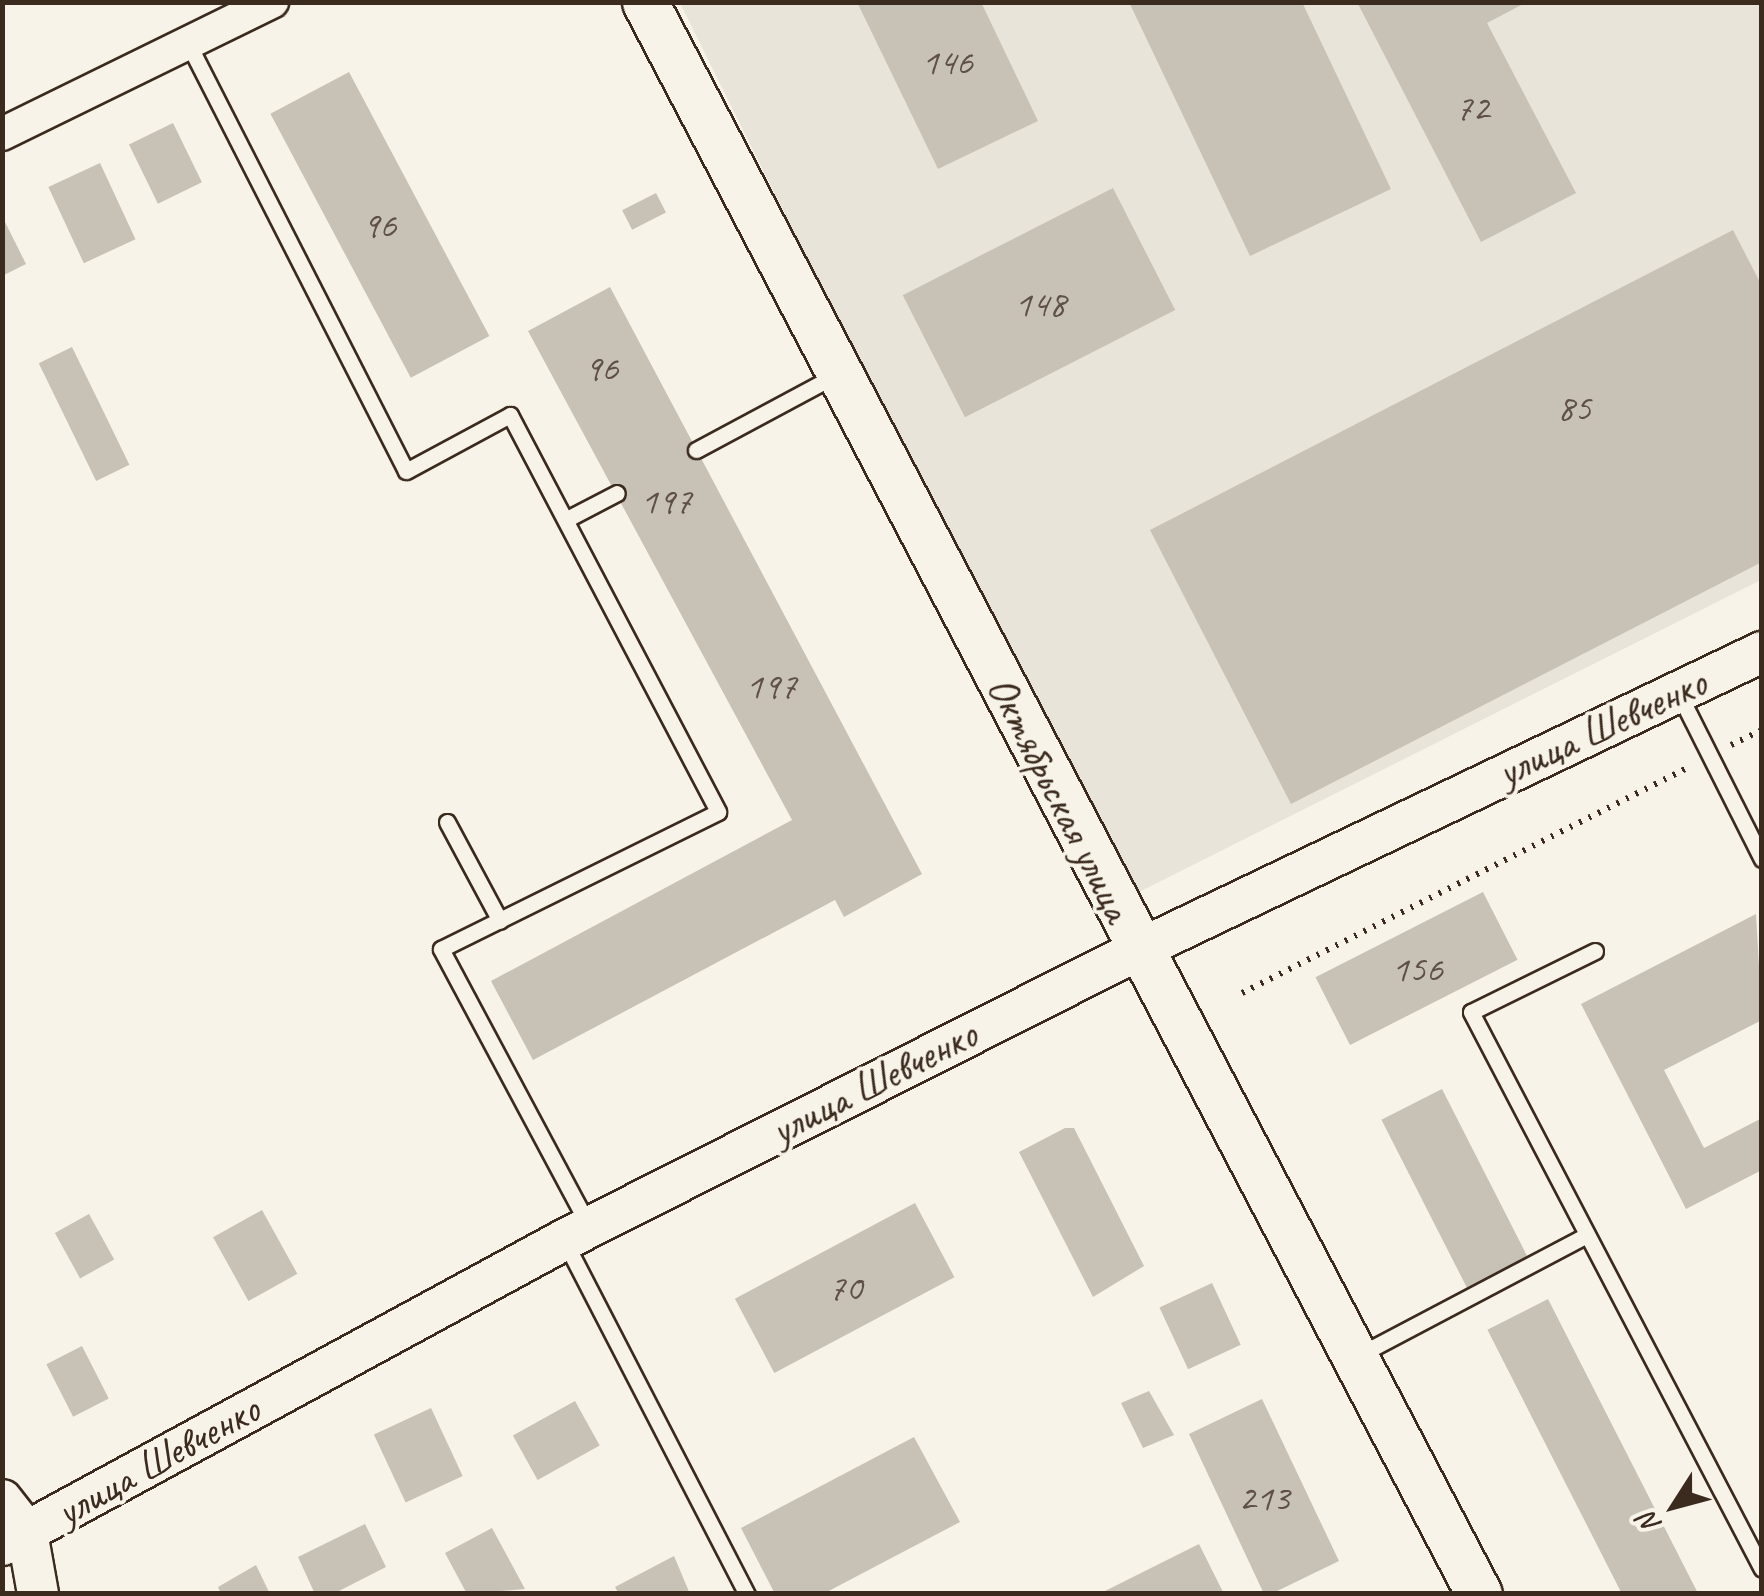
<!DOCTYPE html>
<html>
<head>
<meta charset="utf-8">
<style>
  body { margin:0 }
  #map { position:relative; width:1764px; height:1596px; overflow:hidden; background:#f7f3e8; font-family:Caveat,sans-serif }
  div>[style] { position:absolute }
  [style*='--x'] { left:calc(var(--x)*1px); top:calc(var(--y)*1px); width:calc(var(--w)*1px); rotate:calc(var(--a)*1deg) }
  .built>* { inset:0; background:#e9e4d9 }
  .building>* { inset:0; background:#c8c1b6; transform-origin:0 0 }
  .path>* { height:6px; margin-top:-3px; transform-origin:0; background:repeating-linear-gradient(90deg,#3b2a1e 0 2.5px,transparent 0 10.5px) }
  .roads { filter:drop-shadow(2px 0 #3b2a1e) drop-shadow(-2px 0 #3b2a1e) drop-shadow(0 2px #3b2a1e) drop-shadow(0 -2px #3b2a1e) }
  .service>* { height:15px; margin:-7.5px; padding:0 7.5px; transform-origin:7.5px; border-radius:7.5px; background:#f7f3e8 }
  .minor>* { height:32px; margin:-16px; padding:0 16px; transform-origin:16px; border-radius:16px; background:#f7f3e8 }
  .tertiary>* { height:40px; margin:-20px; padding:0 20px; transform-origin:20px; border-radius:20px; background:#f7f3e8 }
  .secondary>* { height:45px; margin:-22.5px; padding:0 22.5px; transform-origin:22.5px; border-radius:22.5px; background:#f7f3e8 }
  span { translate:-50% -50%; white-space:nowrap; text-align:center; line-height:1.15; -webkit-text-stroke:8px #f7f3e8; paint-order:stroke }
  .number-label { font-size:38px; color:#5e5044 }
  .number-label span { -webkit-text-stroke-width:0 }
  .street-label { font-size:42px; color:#3b2a1e }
  .frame { position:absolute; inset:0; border:5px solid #3b2a1e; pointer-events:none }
  .north { position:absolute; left:1624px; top:1456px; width:100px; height:100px; -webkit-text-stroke:8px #f7f3e8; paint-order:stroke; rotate:234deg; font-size:28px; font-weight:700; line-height:40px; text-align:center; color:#3b2a1e }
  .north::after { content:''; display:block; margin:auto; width:35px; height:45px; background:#3b2a1e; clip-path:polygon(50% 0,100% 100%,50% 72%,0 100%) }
</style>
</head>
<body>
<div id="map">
  <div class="built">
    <i style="clip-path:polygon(680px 3px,1761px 3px,1761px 580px,1125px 899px)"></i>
  </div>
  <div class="building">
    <i style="clip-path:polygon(857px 2px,981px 2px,1038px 121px,938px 169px)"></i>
    <i style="clip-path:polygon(1129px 2px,1302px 2px,1391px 189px,1250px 256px)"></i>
    <i style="clip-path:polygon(1357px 2px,1527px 2px,1487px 23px,1576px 193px,1481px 242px)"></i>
    <i style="left:349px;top:72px;width:299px;height:89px;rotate:62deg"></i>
    <i style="left:173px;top:123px;width:66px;height:49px;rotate:64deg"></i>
    <i style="left:100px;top:163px;width:84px;height:57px;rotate:65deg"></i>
    <i style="left:1113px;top:188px;width:137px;height:236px;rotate:63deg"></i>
    <i style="left:656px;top:193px;width:22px;height:38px;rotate:63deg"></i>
    <i style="clip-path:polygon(2px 216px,26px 264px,2px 276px)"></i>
    <i style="clip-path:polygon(1733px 230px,1762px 286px,1762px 562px,1291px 804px,1150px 530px)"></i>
    <i style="clip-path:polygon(610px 287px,922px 874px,844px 917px,835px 900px,533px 1060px,491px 981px,792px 820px,528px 331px)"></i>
    <i style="left:72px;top:347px;width:131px;height:37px;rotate:64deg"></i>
    <i style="left:1483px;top:892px;width:76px;height:188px;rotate:63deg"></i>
    <i style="clip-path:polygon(1756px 914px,1762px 1020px,1664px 1070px,1704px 1148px,1762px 1118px,1762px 1170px,1686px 1209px,1581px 1004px)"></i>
    <i style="left:1442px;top:1089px;width:188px;height:68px;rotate:63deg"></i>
    <i style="clip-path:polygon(1065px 1128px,1074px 1128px,1144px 1266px,1093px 1297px,1019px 1152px)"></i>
    <i style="left:915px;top:1203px;width:84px;height:204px;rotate:62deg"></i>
    <i style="left:262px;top:1210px;width:73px;height:56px;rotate:61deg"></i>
    <i style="left:89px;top:1214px;width:52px;height:39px;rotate:61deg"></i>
    <i style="left:1212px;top:1283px;width:68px;height:58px;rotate:65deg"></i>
    <i style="left:1548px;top:1299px;width:332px;height:68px;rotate:63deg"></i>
    <i style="left:82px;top:1346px;width:59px;height:40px;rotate:63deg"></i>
    <i style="clip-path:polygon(1149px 1391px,1174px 1435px,1143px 1448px,1121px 1403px)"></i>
    <i style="clip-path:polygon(1262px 1399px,1339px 1561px,1271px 1594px,1264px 1594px,1189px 1434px)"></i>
    <i style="left:575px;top:1401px;width:51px;height:71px;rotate:61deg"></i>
    <i style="left:431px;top:1408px;width:75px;height:63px;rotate:65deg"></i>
    <i style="clip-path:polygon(914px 1437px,960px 1522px,823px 1594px,775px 1594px,741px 1528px)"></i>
    <i style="clip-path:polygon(365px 1524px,386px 1567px,333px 1594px,315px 1594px,298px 1557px)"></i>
    <i style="clip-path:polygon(492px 1528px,525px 1589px,467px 1594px,445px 1553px)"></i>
    <i style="clip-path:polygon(1199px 1544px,1224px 1594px,1099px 1594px)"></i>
    <i style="clip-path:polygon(674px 1556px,690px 1594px,619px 1594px,615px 1587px)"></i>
    <i style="clip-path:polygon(256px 1565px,270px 1594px,221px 1594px,218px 1587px)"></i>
  </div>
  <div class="path">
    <i style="--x:1731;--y:745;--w:34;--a:-26"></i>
    <i style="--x:1242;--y:993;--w:501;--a:-26.82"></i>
  </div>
  <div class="roads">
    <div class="service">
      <i style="--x:188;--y:43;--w:480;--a:63"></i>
      <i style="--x:406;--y:471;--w:118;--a:-28.3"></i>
      <i style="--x:510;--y:415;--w:448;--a:62.3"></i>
      <i style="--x:718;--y:812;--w:309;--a:153.7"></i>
      <i style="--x:441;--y:949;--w:312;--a:61.9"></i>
      <i style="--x:696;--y:450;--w:157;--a:-28.2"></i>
      <i style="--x:567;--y:519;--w:56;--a:-27.5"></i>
      <i style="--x:1678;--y:692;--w:187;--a:63.3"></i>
      <i style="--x:447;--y:822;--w:112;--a:61.8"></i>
      <i style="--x:1595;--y:951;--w:138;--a:153.8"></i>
      <i style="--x:1471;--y:1012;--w:628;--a:62.42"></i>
      <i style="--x:564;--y:1240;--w:399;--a:62.7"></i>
      <i style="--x:1361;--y:1354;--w:255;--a:-27.8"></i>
    </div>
    <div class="minor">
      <i style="--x:2;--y:134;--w:301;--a:-26.1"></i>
    </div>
    <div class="tertiary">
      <i style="--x:2;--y:1500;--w:41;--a:52"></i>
      <i style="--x:27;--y:1532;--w:63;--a:79.9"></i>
      <i style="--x:2;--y:1545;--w:639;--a:-28.49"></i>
      <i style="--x:564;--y:1240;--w:643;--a:-26.8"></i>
      <i style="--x:1138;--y:950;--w:692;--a:-25.53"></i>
    </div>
    <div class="secondary">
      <i style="--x:645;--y:2;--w:1797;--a:62.35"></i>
    </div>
  </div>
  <div class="number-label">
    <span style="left:947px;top:62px">146</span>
    <span style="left:1472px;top:108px">72</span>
    <span style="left:379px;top:225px">96</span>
    <span style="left:1040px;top:304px">148</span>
    <span style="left:601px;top:368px">96</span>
    <span style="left:1574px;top:408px">85</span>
    <span style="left:666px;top:501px">197</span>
    <span style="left:771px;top:686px">197</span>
    <span style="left:1417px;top:969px">156</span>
    <span style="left:845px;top:1288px">70</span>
    <span style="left:1264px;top:1498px">213</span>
  </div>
  <div class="street-label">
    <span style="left:1602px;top:728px;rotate:-25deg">улица Шевченко</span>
    <span style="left:1059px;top:799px;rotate:63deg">Октябрьская улица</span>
    <span style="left:874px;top:1083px;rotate:-27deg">улица Шевченко</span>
    <span style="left:158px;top:1461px;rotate:-29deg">улица Шевченко</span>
  </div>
  <div class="frame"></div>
  <div class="north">N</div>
</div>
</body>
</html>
